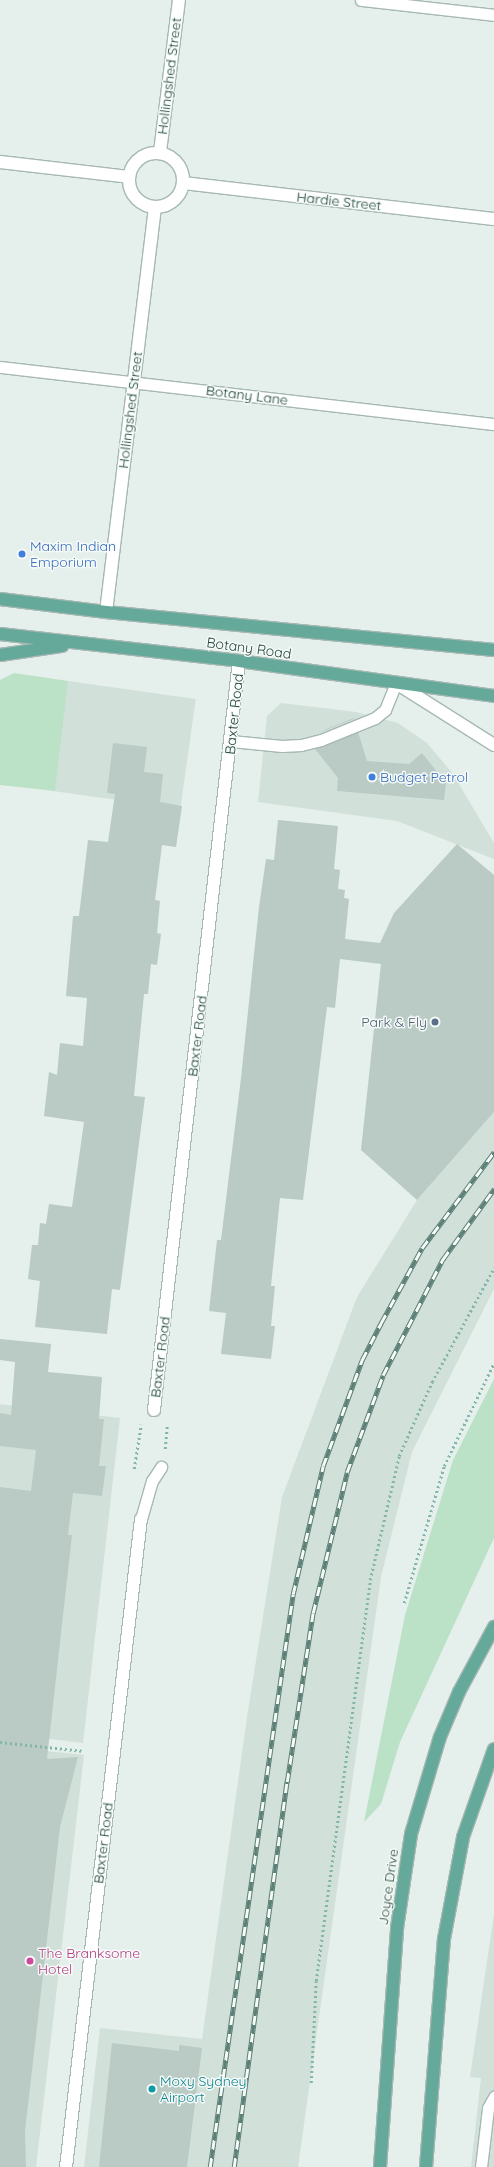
<!DOCTYPE html>
<html>
<head>
<meta charset="utf-8">
<style>
  body { margin:0 }
  #map { position:relative; width:494px; height:2167px; overflow:hidden; background:#e5efeb; font-family:Quicksand,sans-serif }
  div>[style] { position:absolute }
  [style*='--x'] { left:calc(var(--x)*1px); top:calc(var(--y)*1px); width:calc(var(--w)*1px); rotate:calc(var(--a)*1deg) }
  .built>* { inset:0; background:#d2e0da; transform-origin:0 0 }
  .green>* { inset:0; background:#bbe2c7 }
  .building>* { inset:0; background:#b9cbc4 }
  .path>* { height:2.5px; margin-top:-1.25px; transform-origin:0; background:repeating-linear-gradient(90deg,#82b6a7 0 2px,transparent 0 5px) }
  .roads { filter:drop-shadow(1px 0 #a6b8b3) drop-shadow(-1px 0 #a6b8b3) drop-shadow(0 1px #a6b8b3) drop-shadow(0 -1px #a6b8b3) }
  .lane>* { height:11px; margin:-5.5px; padding:0 5.5px; transform-origin:5.5px; border-radius:5.5px; background:#fff }
  .street>* { height:12px; margin:-6px; padding:0 6px; transform-origin:6px; border-radius:6px; background:#fff }
  .street>.ring { margin:-6px; padding:0; box-sizing:content-box; background:none; border:12px solid #fff; border-radius:50% }
  .primary>* { height:12px; margin:-6px; padding:0 6px; transform-origin:6px; border-radius:6px; background:#64a999 }
  .rail>* { height:4.5px; margin-top:-2.25px; transform-origin:0; background:repeating-linear-gradient(90deg,#f6fbf8 0 9px,#5c7f76 0 18px); box-sizing:border-box; border-block:1px solid #5c7f76 }
  .dots>* { width:11px; height:11px; translate:-50% -50%; box-sizing:border-box; border:2px solid #f6fbf8; border-radius:50% }
  span { translate:-50% -50%; white-space:nowrap; text-align:center; line-height:1.15; -webkit-text-stroke:3px #f6fbf8; paint-order:stroke }
  .street-label { font-size:14px; color:#21443b }
  .shop-label { font-size:14px; color:#366cbe }
  .left { translate:0 -50%; text-align:left }
  .service-label { font-size:14px; color:#4e5e75 }
  .right { translate:-100% -50%; text-align:right }
  .hotel-label { font-size:14px; color:#b23c85 }
  .culture-label { font-size:14px; color:#0d838f }
</style>
</head>
<body>
<div id="map">
  <div class="built">
    <i style="left:68px;top:681px;width:129px;height:111px;rotate:8deg"></i>
    <i style="clip-path:polygon(281px 703px,356px 712px,398px 723px,427px 743px,453px 774px,494px 843px,494px 859px,397px 821px,258px 802px,267px 716px)"></i>
    <i style="clip-path:polygon(494px 1112px,494px 1289px,412px 1452px,381px 1577px,298px 2167px,84px 2167px,100px 2028px,202px 2039px,247px 1717px,282px 1497px,357px 1297px,417px 1200px)"></i>
    <i style="clip-path:polygon(0 1404px,120px 1418px,83px 1743px,0 1733px)"></i>
    <i style="clip-path:polygon(0 1746px,84px 1755px,36px 2167px,0 2167px)"></i>
    <i style="clip-path:polygon(494px 1914px,494px 2167px,471px 2167px,481px 2078px,470px 2077px)"></i>
  </div>
  <div class="green">
    <i style="clip-path:polygon(14px 673px,68px 681px,55px 791px,0 785px,0 680px)"></i>
    <i style="clip-path:polygon(494px 1379px,494px 1538px,400px 1742px,381px 1804px,364px 1822px,405px 1615px,453px 1460px)"></i>
  </div>
  <div class="building">
    <i style="clip-path:polygon(354px 718px,354px 719px,321px 732px,329px 728px)"></i>
    <i style="clip-path:polygon(358px 732px,367px 761px,409px 764px,422px 753px,446px 783px,444px 800px,337px 791px,338px 778px,315px 749px)"></i>
    <i style="clip-path:polygon(113px 743px,147px 747px,144px 772px,163px 774px,160px 802px,182px 806px,176px 847px,162px 845px,155px 900px,160px 901px,157px 933px,161px 934px,157px 965px,151px 964px,148px 994px,144px 994px,134px 1096px,145px 1097px,120px 1290px,112px 1289px,107px 1334px,35px 1327px,40px 1281px,28px 1279px,32px 1245px,38px 1245px,40px 1223px,46px 1224px,49px 1204px,72px 1207px,84px 1122px,44px 1116px,49px 1072px,57px 1075px,60px 1043px,83px 1046px,87px 998px,66px 996px,73px 916px,79px 916px,88px 840px,108px 842px,115px 794px,107px 793px)"></i>
    <i style="clip-path:polygon(278px 820px,338px 826px,334px 869px,340px 870px,338px 889px,345px 890px,344px 898px,349px 899px,345px 939px,380px 943px,394px 913px,457px 844px,494px 875px,494px 1112px,417px 1200px,361px 1150px,381px 964px,340px 959px,335px 1008px,327px 1007px,303px 1200px,280px 1198px,271px 1286px,275px 1286px,271px 1326px,275px 1326px,271px 1359px,221px 1354px,226px 1313px,209px 1311px,217px 1240px,221px 1240px,241px 1078px,259px 907px,266px 859px,274px 860px)"></i>
    <i style="clip-path:polygon(0 1339px,51px 1344px,48px 1372px,102px 1377px,99px 1419px,104px 1419px,99px 1466px,106px 1466px,102px 1496px,73px 1493px,68px 1535px,72px 1535px,47px 1759px,78px 1757px,60px 1827px,25px 2131px,26px 2167px,0 2167px,0 1487px,31px 1491px,36px 1450px,0 1446px,0 1413px,11px 1415px,15px 1362px,0 1360px)"></i>
    <i style="clip-path:polygon(112px 2043px,179px 2051px,179px 2045px,202px 2048px,187px 2167px,99px 2167px)"></i>
  </div>
  <div class="path">
    <i style="--x:165;--y:1449;--w:25;--a:-85"></i>
    <i style="--x:134;--y:1469;--w:45;--a:-81"></i>
    <i style="--x:404;--y:1603;--w:143;--a:-73.7"></i>
    <i style="--x:444;--y:1466;--w:114;--a:-64.1"></i>
    <i style="--x:0;--y:1742;--w:84;--a:6.1"></i>
    <i style="--x:311;--y:2083;--w:102;--a:-87.2"></i>
    <i style="--x:316;--y:1981;--w:405;--a:-82.3"></i>
    <i style="--x:370;--y:1580;--w:127;--a:-76.8"></i>
    <i style="--x:399;--y:1456;--w:81;--a:-66"></i>
    <i style="--x:432;--y:1382;--w:130;--a:-61.5"></i>
  </div>
  <div class="roads">
    <div class="lane">
      <i style="--x:361;--y:0;--w:134;--a:6.4"></i>
      <i style="--x:0;--y:367;--w:497;--a:6.6"></i>
      <i style="--x:231;--y:741;--w:51;--a:5.6"></i>
      <i style="--x:282;--y:746;--w:19;--a:-3"></i>
      <i style="--x:301;--y:745;--w:21;--a:-14"></i>
      <i style="--x:321;--y:740;--w:58;--a:-22.2"></i>
      <i style="--x:375;--y:718;--w:13;--a:-39"></i>
      <i style="--x:385;--y:710;--w:29;--a:-68"></i>
      <i style="--x:141;--y:1519;--w:40;--a:-74"></i>
      <i style="--x:152;--y:1481;--w:17;--a:-57"></i>
      <i style="--x:481;--y:2167;--w:59;--a:-83.2"></i>
      <i style="--x:488;--y:2108;--w:13;--a:-61"></i>
    </div>
    <div class="street">
      <i style="--x:160;--y:152;--w:153;--a:-82.9"></i>
      <i class="ring" style="left:129px;top:153px;width:42px;height:42px"></i>
      <i style="--x:0;--y:162;--w:130;--a:6.6"></i>
      <i style="--x:183;--y:183;--w:313;--a:6.6"></i>
      <i style="--x:106;--y:612;--w:408;--a:-83.1"></i>
      <i style="--x:396;--y:683;--w:116;--a:32.3"></i>
      <i style="--x:154;--y:1410;--w:754;--a:-83.53"></i>
      <i style="--x:66;--y:2167;--w:652;--a:-83.4"></i>
    </div>
    <div class="primary">
      <i style="--x:0;--y:599;--w:107;--a:7"></i>
      <i style="--x:106;--y:612;--w:390;--a:5.6"></i>
      <i style="--x:0;--y:634;--w:241;--a:6.4"></i>
      <i style="--x:239;--y:661;--w:257;--a:7.8"></i>
      <i style="--x:0;--y:655;--w:63;--a:-8.3"></i>
      <i style="--x:380;--y:2167;--w:240;--a:-85.9"></i>
      <i style="--x:397;--y:1928;--w:95;--a:-81.5"></i>
      <i style="--x:411;--y:1834;--w:101;--a:-73.4"></i>
      <i style="--x:440;--y:1737;--w:49;--a:-67.1"></i>
      <i style="--x:459;--y:1692;--w:74;--a:-61.7"></i>
      <i style="--x:426;--y:2167;--w:229;--a:-85.5"></i>
      <i style="--x:444;--y:1939;--w:104;--a:-79.4"></i>
      <i style="--x:463;--y:1837;--w:93;--a:-70.6"></i>
    </div>
  </div>
  <div class="rail">
    <i style="--x:210;--y:2167;--w:579;--a:-81.76"></i>
    <i style="--x:293;--y:1594;--w:131;--a:-76.8"></i>
    <i style="--x:323;--y:1466;--w:113;--a:-69.8"></i>
    <i style="--x:362;--y:1360;--w:42;--a:-62.8"></i>
    <i style="--x:381;--y:1323;--w:85;--a:-61.3"></i>
    <i style="--x:422;--y:1248;--w:120;--a:-53.1"></i>
    <i style="--x:234;--y:2167;--w:389;--a:-82.2"></i>
    <i style="--x:287;--y:1782;--w:171;--a:-81.3"></i>
    <i style="--x:313;--y:1613;--w:145;--a:-76.4"></i>
    <i style="--x:347;--y:1472;--w:103;--a:-69.6"></i>
    <i style="--x:383;--y:1375;--w:131;--a:-62.7"></i>
    <i style="--x:443;--y:1259;--w:87;--a:-53.9"></i>
  </div>
  <div class="dots">
    <i style="left:22px;top:554px;background:#3f7fe0"></i>
    <i style="left:372px;top:777px;background:#3f7fe0"></i>
    <i style="left:435px;top:1022px;background:#5c6f8a"></i>
    <i style="left:30px;top:1961px;background:#d1479c"></i>
    <i style="left:152px;top:2089px;background:#0f9aa8"></i>
  </div>
  <div class="street-label">
    <span style="left:169px;top:76px;rotate:-83deg">Hollingshed Street</span>
    <span style="left:339px;top:201px;rotate:6deg">Hardie Street</span>
    <span style="left:247px;top:395px;rotate:7deg">Botany Lane</span>
    <span style="left:130px;top:410px;rotate:-83deg">Hollingshed Street</span>
    <span style="left:249px;top:648px;rotate:8deg">Botany Road</span>
    <span style="left:234px;top:714px;rotate:-84deg">Baxter Road</span>
    <span style="left:197px;top:1036px;rotate:-83deg">Baxter Road</span>
    <span style="left:160px;top:1357px;rotate:-83deg">Baxter Road</span>
    <span style="left:103px;top:1843px;rotate:-83deg">Baxter Road</span>
    <span style="left:388px;top:1887px;rotate:-82deg">Joyce Drive</span>
  </div>
  <div class="shop-label">
    <span class="left" style="left:30px;top:554px">Maxim Indian<br>Emporium</span>
    <span class="left" style="left:380px;top:777px">Budget Petrol</span>
  </div>
  <div class="service-label">
    <span class="right" style="left:427px;top:1022px">Park &amp; Fly</span>
  </div>
  <div class="hotel-label">
    <span class="left" style="left:38px;top:1961px">The Branksome<br>Hotel</span>
  </div>
  <div class="culture-label">
    <span class="left" style="left:160px;top:2089px">Moxy Sydney<br>Airport</span>
  </div>
</div>
</body>
</html>
